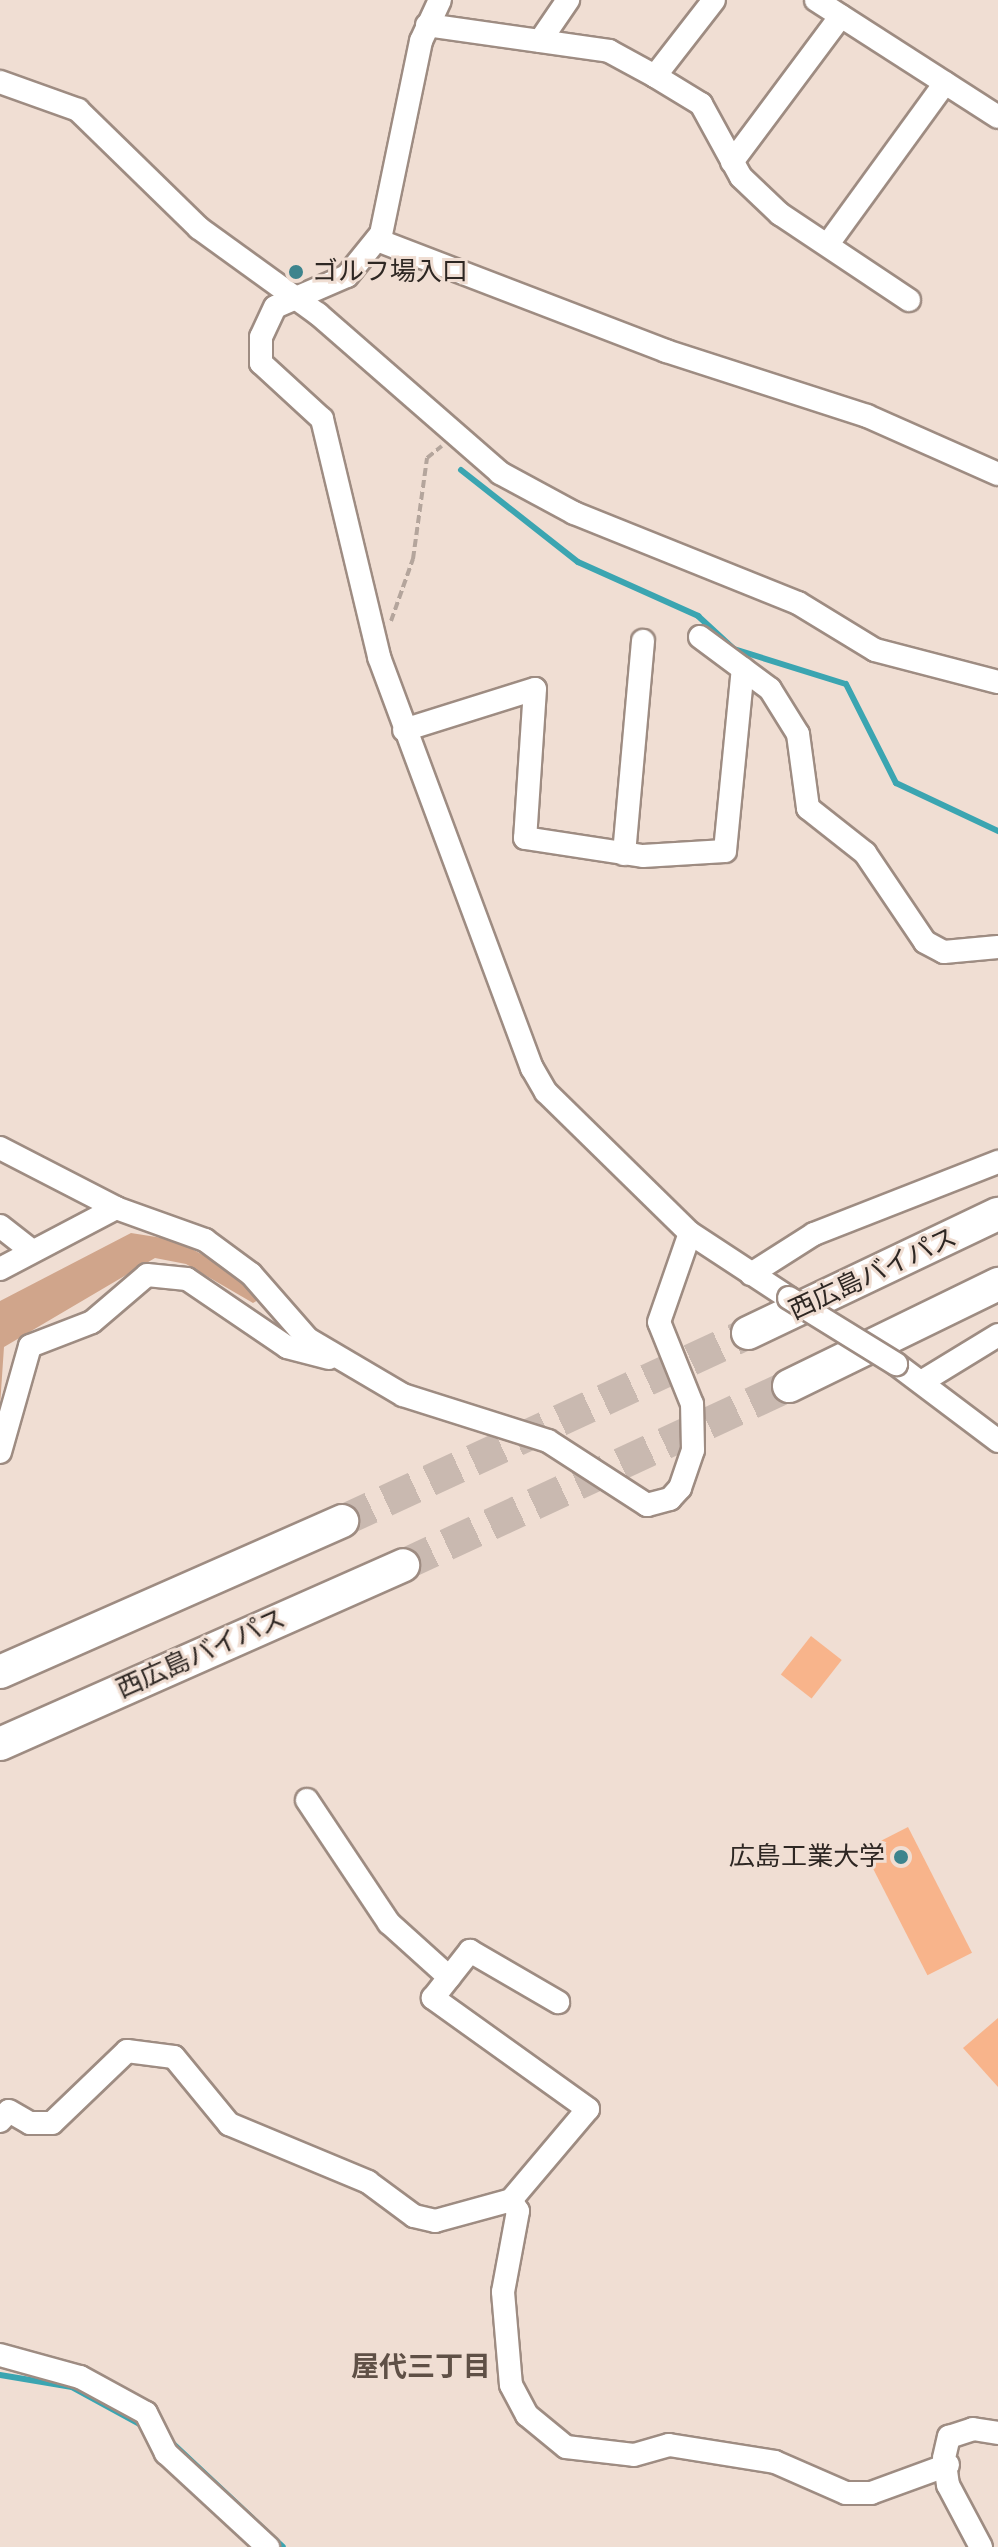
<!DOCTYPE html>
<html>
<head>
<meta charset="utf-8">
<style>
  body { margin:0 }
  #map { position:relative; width:998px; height:2547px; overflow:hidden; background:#f0ded3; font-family:"Fira Sans","Noto Sans JP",sans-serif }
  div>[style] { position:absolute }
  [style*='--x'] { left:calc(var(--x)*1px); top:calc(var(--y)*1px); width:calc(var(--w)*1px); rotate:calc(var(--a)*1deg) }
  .green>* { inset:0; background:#d0a58b }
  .stream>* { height:6px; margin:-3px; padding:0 3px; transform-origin:3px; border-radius:3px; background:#3ba5b1 }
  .building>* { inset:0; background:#f8b48b; transform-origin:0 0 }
  .highway-tunnel>* { height:32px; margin-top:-16px; transform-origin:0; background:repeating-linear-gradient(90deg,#c9b9b0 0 32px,transparent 0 48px) }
  .path>* { height:4px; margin-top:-2px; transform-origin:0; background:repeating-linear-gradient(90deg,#b4a59c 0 8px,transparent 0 12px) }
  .roads { filter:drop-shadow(2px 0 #9e8c82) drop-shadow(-2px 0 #9e8c82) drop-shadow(0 2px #9e8c82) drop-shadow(0 -2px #9e8c82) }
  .minor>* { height:22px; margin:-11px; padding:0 11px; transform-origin:11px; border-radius:11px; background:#fff }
  .highway>* { height:32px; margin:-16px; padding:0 16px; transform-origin:16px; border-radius:16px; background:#fff }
  .bridges { filter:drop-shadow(2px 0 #9e8c82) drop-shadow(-2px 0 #9e8c82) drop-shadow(0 2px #9e8c82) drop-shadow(0 -2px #9e8c82) }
  .minor-bridge>* { height:22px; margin:-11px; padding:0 11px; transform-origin:11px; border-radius:11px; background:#fff }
  .dots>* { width:22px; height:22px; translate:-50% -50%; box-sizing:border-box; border:4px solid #f0ded3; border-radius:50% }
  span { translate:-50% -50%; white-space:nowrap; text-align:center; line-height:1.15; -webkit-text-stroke:6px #f0ded3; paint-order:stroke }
  .poi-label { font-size:26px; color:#2e2723 }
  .left { translate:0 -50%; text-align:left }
  .right { translate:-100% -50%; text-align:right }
  .street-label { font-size:26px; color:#2e2723 }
  .neighbourhood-label { font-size:28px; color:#5f5046; font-weight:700 }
</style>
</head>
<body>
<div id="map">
  <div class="green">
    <i style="clip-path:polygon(131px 1233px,175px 1240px,244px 1277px,261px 1298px,253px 1303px,186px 1264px,155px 1258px,4px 1347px,0 1406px,0 1301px)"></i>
  </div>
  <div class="stream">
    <i style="--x:461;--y:470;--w:149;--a:38.2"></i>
    <i style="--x:578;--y:562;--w:132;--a:24.2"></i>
    <i style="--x:698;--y:616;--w:49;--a:42.5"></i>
    <i style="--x:734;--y:649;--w:117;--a:17.4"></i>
    <i style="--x:846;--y:684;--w:111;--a:63.2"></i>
    <i style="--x:896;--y:783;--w:113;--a:25.2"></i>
    <i style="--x:0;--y:2375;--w:73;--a:9.5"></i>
    <i style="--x:72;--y:2387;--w:83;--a:28.7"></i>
    <i style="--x:169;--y:2440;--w:156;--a:43.2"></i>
  </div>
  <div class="building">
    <i style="left:811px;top:1636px;width:39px;height:49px;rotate:38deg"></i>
    <i style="left:908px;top:1827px;width:141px;height:50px;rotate:63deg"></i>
    <i style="clip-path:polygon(998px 2018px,998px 2087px,963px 2048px)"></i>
  </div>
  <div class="highway-tunnel">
    <i style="--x:342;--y:1521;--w:447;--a:-24.8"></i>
    <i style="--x:403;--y:1565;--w:425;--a:-24.9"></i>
  </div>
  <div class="path">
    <i style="--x:391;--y:621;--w:66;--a:-70.5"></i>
    <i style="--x:413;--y:559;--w:102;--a:-82.1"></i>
    <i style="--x:427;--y:458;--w:19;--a:-39"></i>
  </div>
  <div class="roads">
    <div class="minor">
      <i style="--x:440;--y:0;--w:45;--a:114.9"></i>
      <i style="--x:421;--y:41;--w:197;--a:101.7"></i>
      <i style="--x:381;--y:234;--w:54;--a:129"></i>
      <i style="--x:347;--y:276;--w:78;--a:156.7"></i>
      <i style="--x:275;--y:307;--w:33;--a:115"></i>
      <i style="--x:261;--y:337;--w:26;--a:90"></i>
      <i style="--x:261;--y:363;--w:83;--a:42.6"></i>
      <i style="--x:322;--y:419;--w:245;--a:76.5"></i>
      <i style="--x:379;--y:657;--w:439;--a:69.6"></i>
      <i style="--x:532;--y:1068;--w:28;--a:60"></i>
      <i style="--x:546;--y:1092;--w:202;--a:44.4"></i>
      <i style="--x:690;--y:1233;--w:118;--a:33.3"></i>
      <i style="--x:816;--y:0;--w:216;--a:32.7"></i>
      <i style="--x:427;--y:25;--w:184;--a:8.1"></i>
      <i style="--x:609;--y:51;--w:52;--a:28.5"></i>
      <i style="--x:655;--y:76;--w:54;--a:31.3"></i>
      <i style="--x:701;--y:104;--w:83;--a:61.3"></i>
      <i style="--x:741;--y:177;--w:54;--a:43.5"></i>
      <i style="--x:780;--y:214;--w:155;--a:33.7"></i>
      <i style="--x:540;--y:41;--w:50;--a:-55.7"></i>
      <i style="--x:655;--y:76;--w:96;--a:-52.2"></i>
      <i style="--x:0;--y:82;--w:83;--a:19.7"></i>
      <i style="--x:78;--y:110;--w:169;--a:44.3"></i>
      <i style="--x:199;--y:228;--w:147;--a:35.9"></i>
      <i style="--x:318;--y:314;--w:242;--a:41.1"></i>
      <i style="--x:500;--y:473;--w:84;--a:28.4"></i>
      <i style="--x:574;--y:513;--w:241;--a:21.9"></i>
      <i style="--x:798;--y:603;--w:90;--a:31.4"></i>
      <i style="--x:875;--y:650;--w:127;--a:14.6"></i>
      <i style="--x:732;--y:162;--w:182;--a:-53.3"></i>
      <i style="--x:377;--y:240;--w:310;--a:21"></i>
      <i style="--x:666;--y:351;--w:211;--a:17.9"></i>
      <i style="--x:867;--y:416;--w:143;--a:23.9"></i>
      <i style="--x:828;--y:244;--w:199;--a:-54"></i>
      <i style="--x:700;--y:637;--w:87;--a:36.6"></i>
      <i style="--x:770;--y:689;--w:53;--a:58.1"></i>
      <i style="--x:798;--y:734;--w:75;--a:82.3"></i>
      <i style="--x:808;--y:808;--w:73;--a:38.3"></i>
      <i style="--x:865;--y:853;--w:107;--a:56"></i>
      <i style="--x:925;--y:942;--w:21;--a:28"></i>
      <i style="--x:944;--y:952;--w:54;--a:-5.3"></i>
      <i style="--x:404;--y:730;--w:137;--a:-17.4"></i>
      <i style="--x:535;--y:689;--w:149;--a:93.8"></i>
      <i style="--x:525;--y:838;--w:119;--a:8.7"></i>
      <i style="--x:643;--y:856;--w:82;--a:-3.5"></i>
      <i style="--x:725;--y:851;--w:183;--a:-84.4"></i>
      <i style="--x:624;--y:854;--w:214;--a:-84.9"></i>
      <i style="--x:0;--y:1148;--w:131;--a:27.3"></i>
      <i style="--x:116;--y:1208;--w:95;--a:19.8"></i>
      <i style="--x:205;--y:1240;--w:57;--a:36.5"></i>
      <i style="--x:251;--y:1274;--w:86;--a:48.8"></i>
      <i style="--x:308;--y:1339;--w:110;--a:30.5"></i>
      <i style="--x:403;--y:1395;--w:152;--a:17.6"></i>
      <i style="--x:548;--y:1441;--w:118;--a:32.9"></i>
      <i style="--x:647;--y:1505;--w:24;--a:-15"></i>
      <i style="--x:670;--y:1499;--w:15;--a:-48"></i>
      <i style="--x:680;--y:1488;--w:40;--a:-71.1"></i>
      <i style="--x:693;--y:1450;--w:46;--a:-91.2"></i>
      <i style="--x:692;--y:1404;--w:88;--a:-111.9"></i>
      <i style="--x:659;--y:1322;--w:94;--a:-70.8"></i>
      <i style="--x:0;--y:1226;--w:41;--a:38"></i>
      <i style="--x:0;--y:1269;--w:131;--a:-27.7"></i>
      <i style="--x:751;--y:1274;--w:75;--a:-32.4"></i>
      <i style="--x:814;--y:1234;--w:198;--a:-21.4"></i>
      <i style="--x:896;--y:1364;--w:128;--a:37"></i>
      <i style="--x:923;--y:1381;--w:88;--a:-31.5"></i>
      <i style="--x:0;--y:1452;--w:110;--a:-74.2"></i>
      <i style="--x:30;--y:1346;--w:66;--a:-21.2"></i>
      <i style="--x:92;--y:1322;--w:72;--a:-40.5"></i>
      <i style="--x:147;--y:1275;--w:40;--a:5.7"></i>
      <i style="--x:187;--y:1279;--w:121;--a:34.2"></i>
      <i style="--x:287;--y:1347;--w:43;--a:14.7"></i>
      <i style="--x:307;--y:1800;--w:148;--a:56.3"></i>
      <i style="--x:389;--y:1923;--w:81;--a:42"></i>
      <i style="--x:0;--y:2121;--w:13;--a:-48"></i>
      <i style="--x:9;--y:2111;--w:24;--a:30"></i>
      <i style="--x:30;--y:2123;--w:22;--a:0"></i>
      <i style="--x:52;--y:2123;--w:104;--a:-43.8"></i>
      <i style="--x:127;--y:2051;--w:47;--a:7.3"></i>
      <i style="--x:174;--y:2057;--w:87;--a:50.6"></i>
      <i style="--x:229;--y:2124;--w:151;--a:22.6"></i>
      <i style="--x:368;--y:2182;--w:57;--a:36.5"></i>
      <i style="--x:414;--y:2216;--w:22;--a:13"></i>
      <i style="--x:435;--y:2221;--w:79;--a:-15.4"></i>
      <i style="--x:511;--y:2200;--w:13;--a:58"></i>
      <i style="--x:518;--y:2211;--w:82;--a:100.5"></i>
      <i style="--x:503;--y:2292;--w:93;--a:85.1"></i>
      <i style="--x:511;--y:2385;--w:34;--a:62"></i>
      <i style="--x:527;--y:2415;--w:50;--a:39.4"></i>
      <i style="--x:566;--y:2447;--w:68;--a:6.7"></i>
      <i style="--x:634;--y:2455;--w:36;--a:-16"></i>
      <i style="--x:669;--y:2445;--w:107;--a:9.1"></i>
      <i style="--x:775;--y:2462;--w:77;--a:23.6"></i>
      <i style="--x:846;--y:2493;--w:25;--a:0"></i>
      <i style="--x:871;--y:2493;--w:82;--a:-20"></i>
      <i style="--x:511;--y:2200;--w:119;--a:-49.8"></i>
      <i style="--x:588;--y:2109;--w:191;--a:-144.4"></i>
      <i style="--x:433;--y:1998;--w:60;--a:-51.8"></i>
      <i style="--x:470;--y:1951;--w:102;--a:30.1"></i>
      <i style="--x:0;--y:2355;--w:83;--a:15.4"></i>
      <i style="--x:80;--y:2377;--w:75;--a:28.6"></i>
      <i style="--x:146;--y:2413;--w:45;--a:63.4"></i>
      <i style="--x:166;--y:2453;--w:139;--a:42.7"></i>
      <i style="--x:981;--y:2547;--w:70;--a:-118"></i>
      <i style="--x:948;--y:2485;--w:27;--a:-98"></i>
      <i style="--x:944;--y:2458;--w:22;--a:-77"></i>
      <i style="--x:949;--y:2437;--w:25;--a:-18"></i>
      <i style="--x:973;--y:2429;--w:25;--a:9"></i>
    </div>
    <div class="highway">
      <i style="--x:748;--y:1333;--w:277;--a:-25.5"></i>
      <i style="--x:789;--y:1386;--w:233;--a:-26"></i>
      <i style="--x:0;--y:1672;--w:374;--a:-23.8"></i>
      <i style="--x:0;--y:1744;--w:441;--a:-23.9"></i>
    </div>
  </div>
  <div class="bridges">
    <div class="minor-bridge">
      <i style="--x:789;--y:1298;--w:126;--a:31.7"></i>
    </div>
  </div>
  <div class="dots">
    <i style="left:296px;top:272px;background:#3d848d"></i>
    <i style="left:901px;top:1857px;background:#3d848d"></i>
  </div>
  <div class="poi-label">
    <span class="left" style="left:312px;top:272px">ゴルフ場入口</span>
    <span class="right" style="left:885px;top:1857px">広島工業大学</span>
  </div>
  <div class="street-label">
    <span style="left:873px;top:1274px;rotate:-25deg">西広島バイパス</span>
    <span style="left:201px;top:1654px;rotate:-24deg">西広島バイパス</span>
  </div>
  <div class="neighbourhood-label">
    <span style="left:421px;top:2367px">屋代三丁目</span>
  </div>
</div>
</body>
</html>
